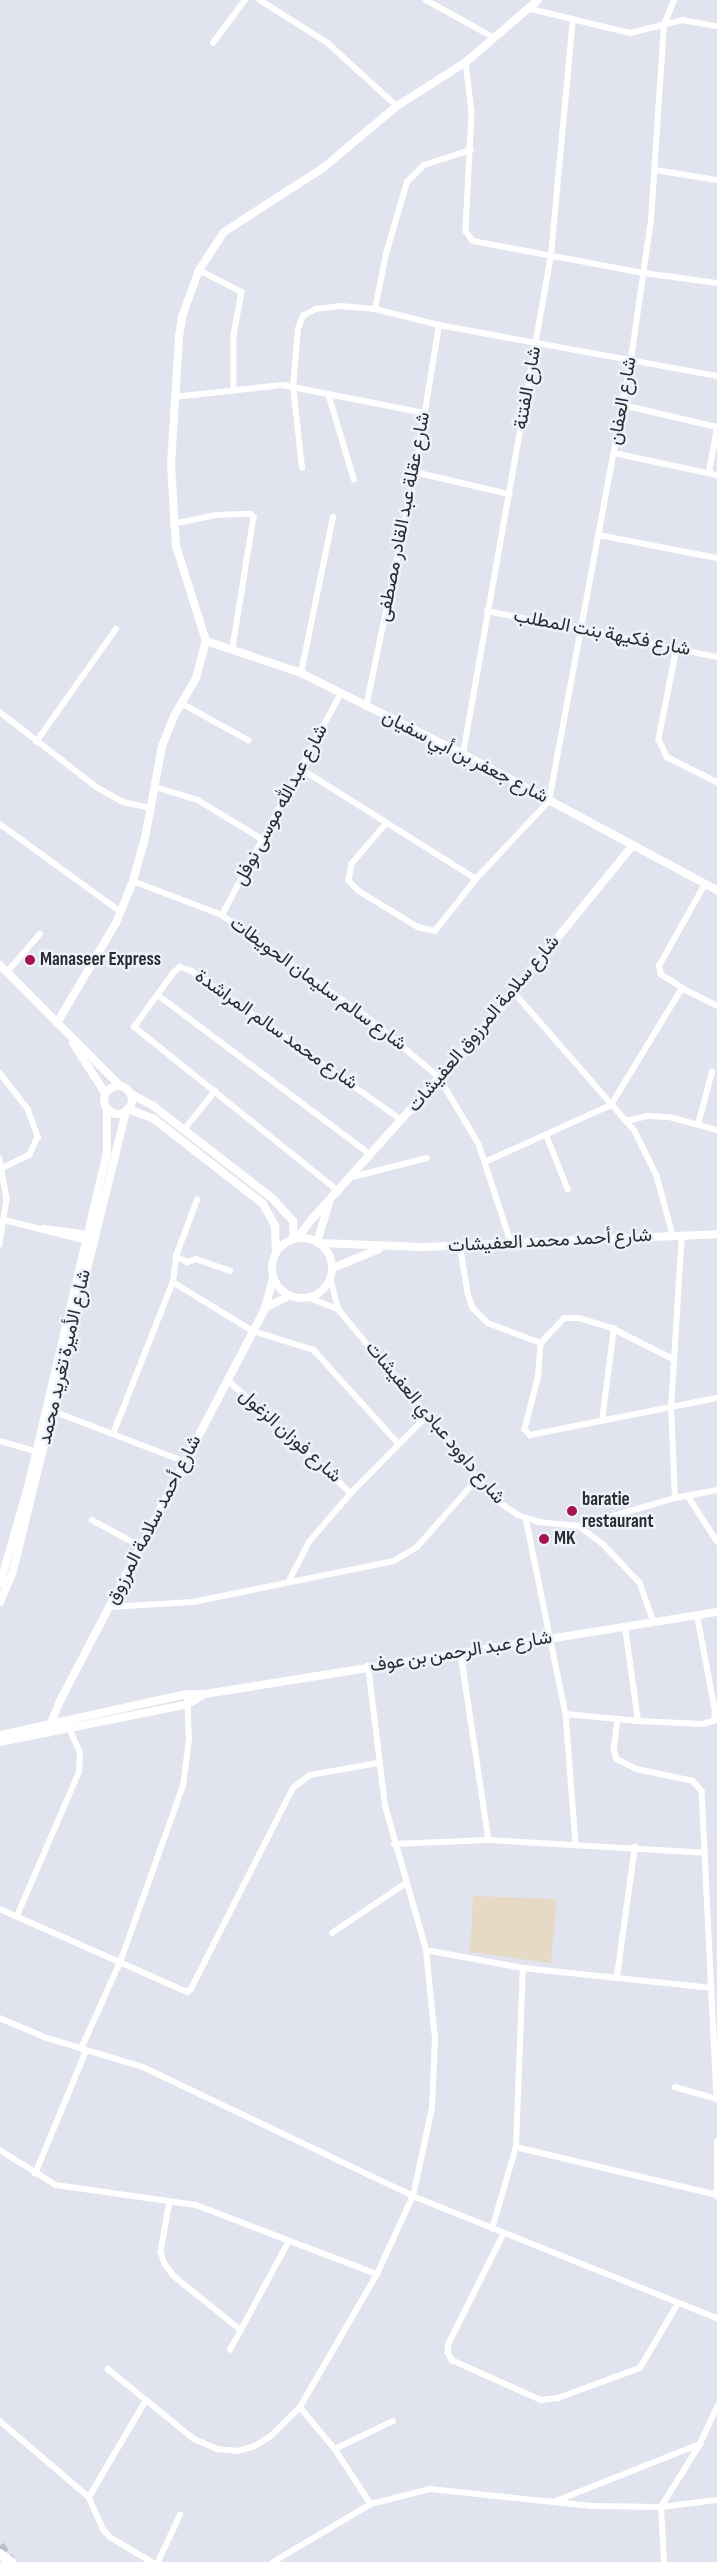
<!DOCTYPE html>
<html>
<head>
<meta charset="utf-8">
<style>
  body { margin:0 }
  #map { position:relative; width:717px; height:2562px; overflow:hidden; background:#e1e4ee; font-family:"Sofia Sans Condensed",Vazirmatn,sans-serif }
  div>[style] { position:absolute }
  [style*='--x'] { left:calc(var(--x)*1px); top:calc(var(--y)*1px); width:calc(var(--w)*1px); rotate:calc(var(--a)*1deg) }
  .education>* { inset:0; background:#e6d9c5 }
  .primary-tunnel>* { height:9px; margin-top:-4.5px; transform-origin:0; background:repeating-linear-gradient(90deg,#bdbfc8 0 9px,transparent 0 13.5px) }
  .minor>* { height:5.5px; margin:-2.75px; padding:0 2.75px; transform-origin:2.75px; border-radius:2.75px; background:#fff }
  .tertiary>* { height:8px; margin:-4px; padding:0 4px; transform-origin:4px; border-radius:4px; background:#fff }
  .tertiary>.ring { margin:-4px; padding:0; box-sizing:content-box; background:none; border:8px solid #fff; border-radius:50% }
  .trunk>* { height:10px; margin:-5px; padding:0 5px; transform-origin:5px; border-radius:5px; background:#fff }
  .dots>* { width:14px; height:14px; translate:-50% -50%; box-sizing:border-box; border:2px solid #eef2fb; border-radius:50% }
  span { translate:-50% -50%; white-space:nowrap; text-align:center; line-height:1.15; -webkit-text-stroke:5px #eef2fb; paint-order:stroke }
  .street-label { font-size:19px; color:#2b2c30 }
  .poi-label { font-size:19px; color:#2b2c30; font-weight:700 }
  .left { translate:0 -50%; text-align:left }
</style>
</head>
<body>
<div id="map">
  <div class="education">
    <i style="clip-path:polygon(473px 1896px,557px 1899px,551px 1963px,470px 1952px)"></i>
  </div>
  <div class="primary-tunnel">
    <i style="--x:0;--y:2545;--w:19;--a:54"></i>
  </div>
  <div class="minor">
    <i style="--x:260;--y:0;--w:80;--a:32.3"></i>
    <i style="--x:328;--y:43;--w:93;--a:42.4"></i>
    <i style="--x:426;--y:0;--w:79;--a:28.8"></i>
    <i style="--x:531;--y:9;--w:102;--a:13.6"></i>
    <i style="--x:630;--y:33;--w:54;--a:-14"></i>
    <i style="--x:682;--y:20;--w:36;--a:10"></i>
    <i style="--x:213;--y:43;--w:54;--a:-53.3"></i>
    <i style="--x:466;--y:62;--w:50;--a:83.2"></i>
    <i style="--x:472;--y:112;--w:119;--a:92.9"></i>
    <i style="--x:466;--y:231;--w:12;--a:55"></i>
    <i style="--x:473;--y:241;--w:174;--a:10.6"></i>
    <i style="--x:644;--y:273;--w:74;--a:7.8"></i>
    <i style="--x:655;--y:170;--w:63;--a:9.2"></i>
    <i style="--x:199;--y:270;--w:48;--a:27.1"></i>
    <i style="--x:242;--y:292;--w:44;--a:100.5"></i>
    <i style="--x:234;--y:335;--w:55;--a:90"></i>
    <i style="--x:375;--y:309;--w:56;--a:-78.7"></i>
    <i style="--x:386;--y:254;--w:75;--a:-73.7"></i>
    <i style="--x:407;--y:182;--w:24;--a:-45"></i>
    <i style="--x:424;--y:165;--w:49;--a:-17.7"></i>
    <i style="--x:329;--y:395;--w:88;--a:73.4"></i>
    <i style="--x:174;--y:397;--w:110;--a:-6.3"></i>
    <i style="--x:283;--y:385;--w:145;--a:11.2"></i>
    <i style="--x:623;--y:405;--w:97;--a:13.2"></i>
    <i style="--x:614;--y:453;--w:105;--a:12.1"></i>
    <i style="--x:302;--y:468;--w:81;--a:-96.3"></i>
    <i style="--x:293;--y:387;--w:58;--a:-85.1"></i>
    <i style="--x:298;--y:329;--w:14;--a:-69"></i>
    <i style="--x:303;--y:316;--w:15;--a:-28"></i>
    <i style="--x:316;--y:309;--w:25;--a:-7"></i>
    <i style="--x:341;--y:306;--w:34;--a:5"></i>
    <i style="--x:375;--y:309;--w:66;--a:14"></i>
    <i style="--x:439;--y:325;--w:283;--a:10.4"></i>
    <i style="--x:415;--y:472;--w:97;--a:13.2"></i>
    <i style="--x:709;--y:473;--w:47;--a:-80.1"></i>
    <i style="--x:173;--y:524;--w:44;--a:-11.8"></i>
    <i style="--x:216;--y:515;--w:34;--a:-2"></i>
    <i style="--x:250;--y:514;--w:5;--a:37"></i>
    <i style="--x:254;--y:517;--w:133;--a:99.1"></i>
    <i style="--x:599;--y:535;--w:120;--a:11"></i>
    <i style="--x:487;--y:611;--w:235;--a:11.3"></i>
    <i style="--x:677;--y:648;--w:93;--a:101.2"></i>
    <i style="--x:659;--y:739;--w:20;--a:66"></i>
    <i style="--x:667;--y:757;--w:56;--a:26.6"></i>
    <i style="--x:301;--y:673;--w:159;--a:-78.4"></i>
    <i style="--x:181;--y:703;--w:77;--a:28.9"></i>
    <i style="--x:366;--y:707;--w:240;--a:-78.2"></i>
    <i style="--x:415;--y:472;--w:149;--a:-80.7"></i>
    <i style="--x:0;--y:712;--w:124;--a:37.8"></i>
    <i style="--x:98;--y:788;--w:29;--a:29"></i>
    <i style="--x:123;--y:802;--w:29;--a:12"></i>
    <i style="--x:36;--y:742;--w:138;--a:-54.7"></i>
    <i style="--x:463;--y:754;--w:507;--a:-80"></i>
    <i style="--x:551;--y:255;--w:236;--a:-84.7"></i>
    <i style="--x:300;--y:768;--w:208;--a:32.2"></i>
    <i style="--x:155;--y:787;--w:45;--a:16.8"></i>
    <i style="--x:198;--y:800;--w:75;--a:31.4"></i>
    <i style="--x:387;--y:823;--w:54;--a:130.5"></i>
    <i style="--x:352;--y:864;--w:17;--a:100"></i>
    <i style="--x:349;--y:881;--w:14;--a:45"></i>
    <i style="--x:359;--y:891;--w:69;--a:31.4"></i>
    <i style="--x:418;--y:927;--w:17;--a:13"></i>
    <i style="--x:435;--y:931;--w:66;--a:-51.7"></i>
    <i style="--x:476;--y:879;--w:107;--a:-46.9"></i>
    <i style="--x:549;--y:801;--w:450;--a:-79.5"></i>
    <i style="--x:631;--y:359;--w:140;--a:-81.8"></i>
    <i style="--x:651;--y:220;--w:195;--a:-86.2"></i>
    <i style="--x:664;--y:25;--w:27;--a:-68"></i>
    <i style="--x:0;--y:824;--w:150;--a:36"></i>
    <i style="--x:133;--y:881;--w:95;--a:20.9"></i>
    <i style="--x:222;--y:915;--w:184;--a:35.2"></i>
    <i style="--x:372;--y:1021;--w:87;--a:39.9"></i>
    <i style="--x:439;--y:1077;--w:78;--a:59.2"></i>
    <i style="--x:479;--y:1144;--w:103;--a:71.9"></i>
    <i style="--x:222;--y:915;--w:250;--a:-61.8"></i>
    <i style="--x:7;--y:972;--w:50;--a:-49"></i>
    <i style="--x:682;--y:988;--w:25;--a:-148"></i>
    <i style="--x:661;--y:975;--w:9;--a:-103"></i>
    <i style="--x:659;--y:966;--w:94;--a:-60.7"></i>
    <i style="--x:513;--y:991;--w:186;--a:48.9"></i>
    <i style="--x:635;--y:1131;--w:50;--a:63.9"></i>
    <i style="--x:657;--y:1176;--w:61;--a:74.8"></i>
    <i style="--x:158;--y:995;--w:266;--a:36.9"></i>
    <i style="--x:0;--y:1073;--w:46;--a:52.1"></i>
    <i style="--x:28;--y:1109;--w:30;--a:70"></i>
    <i style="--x:38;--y:1137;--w:20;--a:114"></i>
    <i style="--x:30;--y:1155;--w:30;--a:154"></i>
    <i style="--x:626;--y:1121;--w:23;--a:-13"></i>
    <i style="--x:648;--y:1116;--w:22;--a:3"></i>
    <i style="--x:670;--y:1117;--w:49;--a:15.5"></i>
    <i style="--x:698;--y:1125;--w:55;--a:-75.2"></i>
    <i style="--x:184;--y:1130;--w:50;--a:-51.5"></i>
    <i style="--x:547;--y:1136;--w:57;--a:68.4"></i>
    <i style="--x:0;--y:1159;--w:41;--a:80.1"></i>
    <i style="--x:7;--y:1199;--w:46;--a:98.8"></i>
    <i style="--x:485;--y:1162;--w:138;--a:-24.3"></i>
    <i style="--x:611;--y:1105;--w:137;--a:-58.7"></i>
    <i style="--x:682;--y:988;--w:39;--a:27"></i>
    <i style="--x:352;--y:1177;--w:77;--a:-14.2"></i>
    <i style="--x:339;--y:1192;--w:263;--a:-141.2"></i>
    <i style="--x:134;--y:1027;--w:68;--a:-54"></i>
    <i style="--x:174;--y:972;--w:8;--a:-40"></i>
    <i style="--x:180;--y:967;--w:13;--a:18"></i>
    <i style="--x:192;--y:971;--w:257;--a:35.4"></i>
    <i style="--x:5;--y:1220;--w:85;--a:14.4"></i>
    <i style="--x:44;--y:1228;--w:44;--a:7.8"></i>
    <i style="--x:460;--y:1245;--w:49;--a:80.5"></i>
    <i style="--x:468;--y:1293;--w:16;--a:72"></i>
    <i style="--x:473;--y:1308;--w:21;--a:45"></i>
    <i style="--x:488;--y:1323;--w:57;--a:20.7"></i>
    <i style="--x:541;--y:1343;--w:34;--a:-47"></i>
    <i style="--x:564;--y:1318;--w:15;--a:0"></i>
    <i style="--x:579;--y:1318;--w:37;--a:17"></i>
    <i style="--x:614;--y:1329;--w:68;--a:26.9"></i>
    <i style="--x:176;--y:1256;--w:13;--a:29"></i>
    <i style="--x:187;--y:1262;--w:9;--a:-18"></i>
    <i style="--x:196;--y:1259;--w:36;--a:19"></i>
    <i style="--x:331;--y:1279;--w:32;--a:76"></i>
    <i style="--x:173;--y:1282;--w:94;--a:31.5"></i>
    <i style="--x:253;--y:1331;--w:64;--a:17.3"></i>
    <i style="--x:314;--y:1350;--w:125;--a:47.9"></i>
    <i style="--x:310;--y:1298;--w:31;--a:22"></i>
    <i style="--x:339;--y:1310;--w:218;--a:50.4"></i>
    <i style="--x:478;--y:1478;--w:32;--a:49"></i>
    <i style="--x:499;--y:1502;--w:23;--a:34"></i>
    <i style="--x:518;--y:1515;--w:22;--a:18"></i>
    <i style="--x:539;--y:1522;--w:40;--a:5.7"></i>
    <i style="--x:579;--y:1526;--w:100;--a:-16.3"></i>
    <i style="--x:675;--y:1498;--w:43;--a:-10.8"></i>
    <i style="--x:541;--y:1343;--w:32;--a:94"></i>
    <i style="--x:539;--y:1375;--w:56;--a:104.5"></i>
    <i style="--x:525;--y:1429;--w:8;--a:50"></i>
    <i style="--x:530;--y:1435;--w:191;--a:-11.2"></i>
    <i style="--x:228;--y:1380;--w:167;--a:42.6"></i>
    <i style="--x:53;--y:1411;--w:139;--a:21"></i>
    <i style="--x:602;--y:1421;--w:93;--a:-82.6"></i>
    <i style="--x:113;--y:1434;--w:163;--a:-68.5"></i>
    <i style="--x:173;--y:1282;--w:26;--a:-83"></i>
    <i style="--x:176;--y:1256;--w:60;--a:-69.4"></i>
    <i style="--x:0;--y:1441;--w:37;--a:16"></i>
    <i style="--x:688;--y:1496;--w:54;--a:57.2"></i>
    <i style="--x:675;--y:1498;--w:90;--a:-92.5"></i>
    <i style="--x:671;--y:1408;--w:173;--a:-86.4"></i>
    <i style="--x:526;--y:1518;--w:200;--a:78.5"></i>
    <i style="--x:566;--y:1714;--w:129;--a:85.6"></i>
    <i style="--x:92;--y:1520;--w:55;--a:28.4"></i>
    <i style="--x:579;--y:1526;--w:31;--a:37"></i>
    <i style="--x:604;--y:1545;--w:52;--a:46.5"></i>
    <i style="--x:640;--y:1583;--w:41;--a:70.3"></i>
    <i style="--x:289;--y:1581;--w:44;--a:-62.9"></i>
    <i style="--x:309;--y:1542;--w:65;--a:-49.4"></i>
    <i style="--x:351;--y:1493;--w:110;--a:-45.4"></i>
    <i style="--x:109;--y:1607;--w:84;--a:-3.4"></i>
    <i style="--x:193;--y:1602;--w:205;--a:-11.5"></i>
    <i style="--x:394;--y:1561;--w:27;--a:-31"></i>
    <i style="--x:417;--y:1547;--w:92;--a:-48.5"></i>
    <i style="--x:461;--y:1653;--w:189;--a:81.5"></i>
    <i style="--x:566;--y:1714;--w:72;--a:5.6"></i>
    <i style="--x:638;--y:1721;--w:95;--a:-97.9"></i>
    <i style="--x:618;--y:1719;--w:31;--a:97"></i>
    <i style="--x:614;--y:1750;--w:9;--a:72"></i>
    <i style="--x:617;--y:1759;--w:22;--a:27"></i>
    <i style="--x:637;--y:1769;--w:57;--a:12.1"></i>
    <i style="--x:693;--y:1781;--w:13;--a:48"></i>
    <i style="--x:702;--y:1791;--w:304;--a:87.2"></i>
    <i style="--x:638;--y:1721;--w:64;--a:2.7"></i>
    <i style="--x:702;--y:1724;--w:12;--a:-14"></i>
    <i style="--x:714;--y:1721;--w:10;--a:-84"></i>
    <i style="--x:715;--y:1711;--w:97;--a:-100.7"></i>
    <i style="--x:394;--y:1844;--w:95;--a:-2.4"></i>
    <i style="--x:489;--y:1840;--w:216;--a:3.4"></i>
    <i style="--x:0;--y:1909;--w:205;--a:23.9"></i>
    <i style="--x:187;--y:1992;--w:5;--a:-37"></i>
    <i style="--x:191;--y:1989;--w:225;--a:-63.1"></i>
    <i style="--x:293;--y:1788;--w:21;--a:-37"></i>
    <i style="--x:310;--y:1775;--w:69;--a:-10"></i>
    <i style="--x:17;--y:1916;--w:157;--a:-66.7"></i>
    <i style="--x:79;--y:1772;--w:19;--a:-87"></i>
    <i style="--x:80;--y:1753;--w:27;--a:-114"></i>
    <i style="--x:332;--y:1933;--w:88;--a:-33.9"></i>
    <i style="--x:426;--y:1950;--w:99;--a:10.5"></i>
    <i style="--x:523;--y:1968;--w:190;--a:6"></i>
    <i style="--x:617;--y:1976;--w:130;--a:-82.1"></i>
    <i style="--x:0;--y:2018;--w:51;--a:23.1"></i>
    <i style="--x:47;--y:2038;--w:100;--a:16.8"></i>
    <i style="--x:143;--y:2067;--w:299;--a:25.5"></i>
    <i style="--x:413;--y:2196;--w:328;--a:21.9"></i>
    <i style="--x:81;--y:2049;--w:98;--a:-65.8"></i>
    <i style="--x:121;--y:1960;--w:185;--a:-70.4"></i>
    <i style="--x:183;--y:1786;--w:46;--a:-82.6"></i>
    <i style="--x:189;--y:1740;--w:46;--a:-92.5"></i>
    <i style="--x:675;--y:2087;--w:44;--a:15.9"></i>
    <i style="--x:516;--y:2147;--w:207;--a:13.4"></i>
    <i style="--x:0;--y:2150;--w:66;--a:32"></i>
    <i style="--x:56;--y:2185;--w:141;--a:8.1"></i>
    <i style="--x:196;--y:2205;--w:194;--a:20.9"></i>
    <i style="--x:35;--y:2174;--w:133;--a:-67.5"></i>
    <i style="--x:717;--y:2197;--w:55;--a:-90"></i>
    <i style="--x:170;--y:2201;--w:52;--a:100"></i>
    <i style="--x:161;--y:2252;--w:13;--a:72"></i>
    <i style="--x:165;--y:2264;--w:15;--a:53"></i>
    <i style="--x:174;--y:2276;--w:86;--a:38.9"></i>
    <i style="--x:492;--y:2229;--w:85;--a:-73.7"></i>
    <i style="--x:516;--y:2147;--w:179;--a:-87.8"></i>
    <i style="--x:504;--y:2234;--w:123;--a:116.6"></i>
    <i style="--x:449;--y:2344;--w:8;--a:97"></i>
    <i style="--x:448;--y:2352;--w:9;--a:63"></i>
    <i style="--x:452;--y:2360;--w:98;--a:24.2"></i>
    <i style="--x:541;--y:2400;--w:17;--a:-7"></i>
    <i style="--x:558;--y:2398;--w:87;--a:-20.1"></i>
    <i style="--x:640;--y:2368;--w:73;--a:-59.6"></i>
    <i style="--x:230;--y:2350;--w:124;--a:-61.6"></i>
    <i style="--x:108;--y:2369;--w:111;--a:39.1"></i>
    <i style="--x:194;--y:2439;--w:25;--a:23"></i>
    <i style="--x:217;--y:2449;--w:21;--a:5"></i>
    <i style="--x:238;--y:2451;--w:18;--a:-16"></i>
    <i style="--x:255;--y:2446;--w:19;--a:-32"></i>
    <i style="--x:271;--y:2436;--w:41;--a:-45"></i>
    <i style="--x:300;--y:2407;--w:154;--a:-59.9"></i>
    <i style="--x:377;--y:2274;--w:86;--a:-65.2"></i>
    <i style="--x:413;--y:2196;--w:90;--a:-77.8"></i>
    <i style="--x:432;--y:2108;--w:69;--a:-87.5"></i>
    <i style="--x:435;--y:2039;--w:89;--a:-95.8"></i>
    <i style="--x:426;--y:1950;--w:150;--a:-105.9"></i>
    <i style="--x:385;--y:1806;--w:141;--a:-96.9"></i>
    <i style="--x:300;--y:2407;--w:55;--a:50.2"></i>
    <i style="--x:335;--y:2449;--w:66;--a:56.8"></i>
    <i style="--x:0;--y:2421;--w:117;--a:40.5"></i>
    <i style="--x:89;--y:2497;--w:36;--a:66"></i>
    <i style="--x:104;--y:2530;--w:9;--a:49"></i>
    <i style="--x:110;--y:2537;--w:49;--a:30.8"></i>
    <i style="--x:335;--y:2449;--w:64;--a:-25.8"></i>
    <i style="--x:89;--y:2497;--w:110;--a:-59.5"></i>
    <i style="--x:556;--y:2501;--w:155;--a:-21.6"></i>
    <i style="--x:158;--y:2562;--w:52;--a:-64.9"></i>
    <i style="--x:273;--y:2562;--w:114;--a:-30.6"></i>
    <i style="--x:371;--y:2504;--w:61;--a:-14.3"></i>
    <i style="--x:430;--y:2489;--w:163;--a:6"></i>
    <i style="--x:592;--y:2506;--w:69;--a:0.8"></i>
    <i style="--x:661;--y:2507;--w:56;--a:-7.1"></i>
    <i style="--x:664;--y:2562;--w:55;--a:-93.1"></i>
    <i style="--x:661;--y:2507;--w:74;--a:-58.2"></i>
    <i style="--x:700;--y:2444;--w:41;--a:-65.3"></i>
  </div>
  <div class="tertiary">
    <i style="--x:206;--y:641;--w:100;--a:18.6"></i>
    <i style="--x:301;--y:673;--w:181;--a:26.6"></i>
    <i style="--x:463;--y:754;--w:288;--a:28.2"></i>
    <i style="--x:0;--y:965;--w:169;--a:45.2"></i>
    <i style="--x:57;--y:1023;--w:116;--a:-59.5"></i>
    <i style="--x:116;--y:923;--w:45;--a:-68"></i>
    <i style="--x:133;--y:881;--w:45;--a:-74.4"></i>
    <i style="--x:145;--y:838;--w:94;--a:-79.5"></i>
    <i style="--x:162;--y:746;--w:32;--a:-68"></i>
    <i style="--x:174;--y:716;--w:44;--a:-59.9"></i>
    <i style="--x:196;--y:678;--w:38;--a:-75"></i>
    <i style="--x:206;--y:641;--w:100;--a:-107.5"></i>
    <i style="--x:176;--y:546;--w:81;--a:-93.5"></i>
    <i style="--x:171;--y:465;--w:128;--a:-86.4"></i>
    <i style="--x:179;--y:337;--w:20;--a:-81"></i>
    <i style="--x:182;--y:317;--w:50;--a:-70.1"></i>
    <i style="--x:199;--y:270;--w:45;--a:-56.7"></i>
    <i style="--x:224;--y:232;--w:118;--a:-32.9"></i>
    <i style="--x:323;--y:168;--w:97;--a:-40"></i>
    <i style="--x:397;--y:106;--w:82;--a:-32.5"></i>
    <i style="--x:466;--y:62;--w:95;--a:-40.7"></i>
    <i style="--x:73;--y:1043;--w:59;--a:57.4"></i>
    <i class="ring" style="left:104px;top:1086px;width:20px;height:20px"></i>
    <i style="--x:131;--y:1094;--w:24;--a:28"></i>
    <i style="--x:152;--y:1105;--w:153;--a:37.8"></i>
    <i style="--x:273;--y:1199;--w:30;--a:48"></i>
    <i style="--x:293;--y:1221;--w:18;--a:87"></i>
    <i style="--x:128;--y:1109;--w:28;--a:21"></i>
    <i style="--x:154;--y:1119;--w:138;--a:37.9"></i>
    <i style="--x:263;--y:1204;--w:25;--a:61"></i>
    <i style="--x:275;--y:1226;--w:26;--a:88"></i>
    <i class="ring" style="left:272px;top:1238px;width:52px;height:52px"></i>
    <i style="--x:298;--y:1238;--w:24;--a:-54"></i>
    <i style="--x:312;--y:1219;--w:273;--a:-48.1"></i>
    <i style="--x:494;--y:1016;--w:219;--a:-50.9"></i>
    <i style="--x:317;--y:1242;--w:41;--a:-72.9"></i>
    <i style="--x:320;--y:1243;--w:103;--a:2.2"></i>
    <i style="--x:423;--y:1247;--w:294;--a:-2.5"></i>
    <i style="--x:333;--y:1268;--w:50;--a:-22.4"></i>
    <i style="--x:265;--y:1308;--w:27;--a:-27"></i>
    <i style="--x:0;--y:1584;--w:101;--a:-73.9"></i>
    <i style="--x:28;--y:1487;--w:344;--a:-76.7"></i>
    <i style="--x:107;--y:1152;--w:44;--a:-90"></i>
    <i style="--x:0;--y:1602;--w:34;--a:-67"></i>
    <i style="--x:13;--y:1571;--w:474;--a:-76.2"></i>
    <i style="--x:47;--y:1733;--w:37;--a:-68"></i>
    <i style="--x:61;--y:1699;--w:441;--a:-62.4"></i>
    <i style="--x:265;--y:1308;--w:31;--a:-75"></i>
    <i style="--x:0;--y:1735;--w:191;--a:-12.4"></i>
    <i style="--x:187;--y:1694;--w:18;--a:0"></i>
    <i style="--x:205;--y:1694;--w:519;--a:-9.1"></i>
    <i style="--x:0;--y:1742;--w:192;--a:-11.4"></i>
    <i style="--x:188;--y:1704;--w:17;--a:-31"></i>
  </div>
  <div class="trunk">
    <i style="--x:0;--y:2554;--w:14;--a:36"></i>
  </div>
  <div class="dots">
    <i style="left:30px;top:960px;background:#a51351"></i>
    <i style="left:572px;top:1511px;background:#a51351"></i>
    <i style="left:544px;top:1539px;background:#a51351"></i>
  </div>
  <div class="street-label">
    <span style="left:528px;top:388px;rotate:-80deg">شارع الفتنة</span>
    <span style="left:623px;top:401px;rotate:-80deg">شارع العفان</span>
    <span style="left:404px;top:517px;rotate:-79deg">شارع عقلة عبد القادر مصطفى</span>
    <span style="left:602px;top:633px;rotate:11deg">شارع فكيهة بنت المطلب</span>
    <span style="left:465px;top:757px;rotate:27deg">شارع جعفر بن أبي سفيان</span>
    <span style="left:281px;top:805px;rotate:-62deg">شارع عبدالله موسى نوفل</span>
    <span style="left:318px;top:984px;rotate:36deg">شارع سالم سليمان الحويطات</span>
    <span style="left:484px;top:1024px;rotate:-50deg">شارع سلامة المرزوق العفيشات</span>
    <span style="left:276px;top:1030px;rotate:35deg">شارع محمد سالم المراشدة</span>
    <span style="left:550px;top:1241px;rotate:-3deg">شارع أحمد محمد العفيشات</span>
    <span style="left:65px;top:1357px;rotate:-77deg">شارع الأميرة تغريد محمد</span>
    <span style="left:435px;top:1423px;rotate:50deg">شارع داوود عبادي العفيشات</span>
    <span style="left:290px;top:1436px;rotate:42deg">شارع فوزان الزغول</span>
    <span style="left:154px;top:1520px;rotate:-63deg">شارع أحمد سلامة المرزوق</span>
    <span style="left:461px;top:1652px;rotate:-9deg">شارع عبد الرحمن بن عوف</span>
  </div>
  <div class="poi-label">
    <span class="left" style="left:40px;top:960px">Manaseer Express</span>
    <span class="left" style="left:582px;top:1511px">baratie<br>restaurant</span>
    <span class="left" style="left:554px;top:1539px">MK</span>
  </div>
</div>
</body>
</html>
